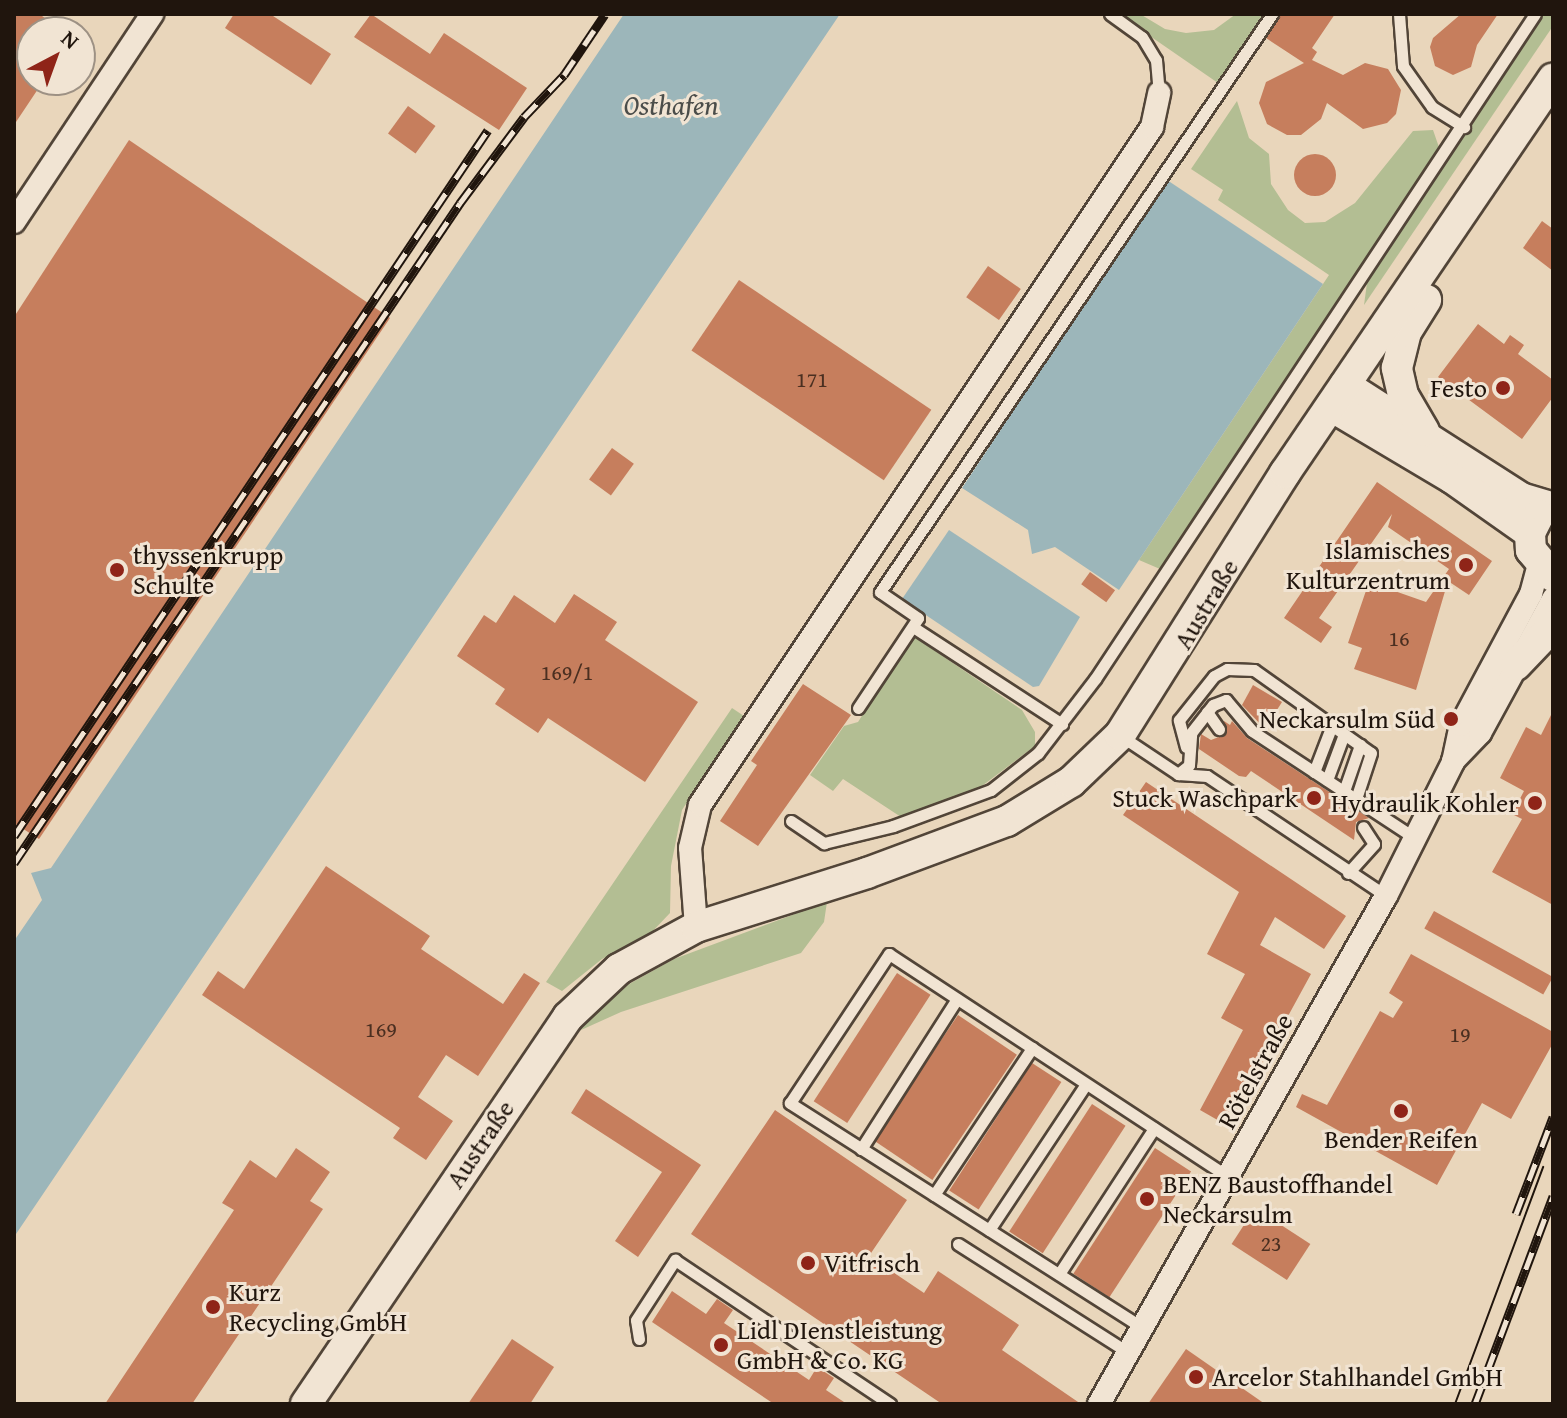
<!DOCTYPE html>
<html>
<head>
<meta charset="utf-8">
<style>
  body { margin:0 }
  #map { position:relative; width:1567px; height:1418px; overflow:hidden; background:#e9d6bb; font-family:"Gentium Book Plus",serif }
  div>[style] { position:absolute }
  [style*='--x'] { left:calc(var(--x)*1px); top:calc(var(--y)*1px); width:calc(var(--w)*1px); rotate:calc(var(--a)*1deg) }
  .green>* { inset:0; background:#b3be93 }
  .water>* { inset:0; background:#9cb6ba }
  .building>* { inset:0; background:#c67e5d; transform-origin:0 0 }
  .round { border-radius:50% }
  .roads { filter:drop-shadow(2px 0 #524538) drop-shadow(-2px 0 #524538) drop-shadow(0 2px #524538) drop-shadow(0 -2px #524538) }
  .service>* { height:11px; margin:-5.5px; padding:0 5.5px; transform-origin:5.5px; border-radius:5.5px; background:#f1e4d3 }
  .minor>* { height:22px; margin:-11px; padding:0 11px; transform-origin:11px; border-radius:11px; background:#f1e4d3 }
  .secondary>* { height:30px; margin:-15px; padding:0 15px; transform-origin:15px; border-radius:15px; background:#f1e4d3 }
  .tram>* { height:2px; margin:-1px; padding:0 1px; transform-origin:1px; border-radius:1px; background:#20150d }
  .rail>* { height:9px; margin-top:-4.5px; transform-origin:0; background:repeating-linear-gradient(90deg,#f1e4d3 0 18px,#20150d 0 36px); box-sizing:border-box; border-block:2px solid #20150d }
  .dots>* { width:22px; height:22px; translate:-50% -50%; box-sizing:border-box; border:4px solid #f1e4d3; border-radius:50% }
  span { translate:-50% -50%; white-space:nowrap; text-align:center; line-height:1.15; -webkit-text-stroke:6px #f1e4d3; paint-order:stroke }
  .number-label { font-size:22px; color:#4a2f21 }
  .number-label span { -webkit-text-stroke-width:0 }
  .poi-label { font-size:26px; color:#20150d }
  .right { translate:-100% -50%; text-align:right }
  .left { translate:0 -50%; text-align:left }
  .street-label { font-size:26px; color:#20150d }
  .water-label { font-size:28px; color:#4b4d4a; font-style:italic }
  .frame { position:absolute; inset:0; border:16px solid #20150d; pointer-events:none }
  .north { position:absolute; left:16px; top:16px; width:80px; height:80px; box-sizing:border-box; background:#f1e4d3; border:2px solid #9d9184; border-radius:50%; rotate:41deg; font-size:22px; font-weight:700; line-height:32px; text-align:center; color:#20150d }
  .north::after { content:''; display:block; margin:auto; width:28px; height:36px; background:#8f2418; clip-path:polygon(50% 0,100% 100%,50% 72%,0 100%) }
</style>
</head>
<body>
<div id="map">
  <div class="green">
    <i style="clip-path:polygon(1118px 14px,1140px 14px,1165px 29px,1186px 33px,1214px 30px,1236px 14px,1264px 14px,1218px 83px)"></i>
    <i style="clip-path:polygon(1541px 14px,1553px 14px,1553px 26px,1364px 305px,1367px 283px)"></i>
    <i style="clip-path:polygon(1237px 101px,1249px 138px,1269px 154px,1271px 184px,1288px 210px,1305px 223px,1325px 222px,1355px 203px,1413px 131px,1433px 130px,1441px 153px,1160px 569px,1139px 560px,1329px 275px,1218px 200px,1223px 190px,1191px 169px)"></i>
    <i style="clip-path:polygon(913px 636px,1022px 710px,1035px 732px,1035px 746px,970px 795px,901px 817px,843px 779px,833px 791px,810px 775px,844px 726px,858px 722px)"></i>
    <i style="clip-path:polygon(732px 708px,744px 716px,682px 810px,671px 866px,670px 913px,649px 935px,602px 959px,562px 991px,546px 982px)"></i>
    <i style="clip-path:polygon(827px 902px,824px 922px,801px 953px,621px 1012px,570px 1035px,622px 988px,674px 959px)"></i>
  </div>
  <div class="water">
    <i style="clip-path:polygon(624px 14px,840px 14px,14px 1237px,14px 941px,42px 900px,31px 873px,51px 868px)"></i>
    <i style="clip-path:polygon(1167px 180px,1323px 284px,1119px 590px,1055px 547px,1032px 554px,1028px 530px,962px 488px)"></i>
    <i style="clip-path:polygon(949px 530px,1080px 617px,1039px 686px,1033px 687px,902px 599px)"></i>
  </div>
  <div class="building">
    <i style="clip-path:polygon(14px 14px,39px 14px,66px 32px,32px 32px,32px 80px,44px 80px,14px 125px)"></i>
    <i style="clip-path:polygon(234px 14px,270px 14px,331px 54px,311px 85px,225px 28px)"></i>
    <i style="clip-path:polygon(371px 14px,430px 54px,444px 33px,527px 88px,499px 130px,354px 37px)"></i>
    <i style="clip-path:polygon(1280px 14px,1335px 14px,1312px 48px,1317px 52px,1312px 60px,1343px 75px,1365px 63px,1388px 69px,1401px 90px,1396px 114px,1387px 123px,1363px 129px,1327px 103px,1321px 119px,1301px 135px,1287px 135px,1267px 124px,1259px 103px,1266px 82px,1304px 63px,1266px 38px)"></i>
    <i style="clip-path:polygon(1461px 14px,1498px 14px,1477px 45px,1471px 67px,1453px 75px,1435px 66px,1430px 47px,1433px 38px)"></i>
    <i style="left:408px;top:106px;width:34px;height:34px;rotate:36deg"></i>
    <i style="clip-path:polygon(129px 140px,390px 318px,39px 839px,14px 823px,14px 317px)"></i>
    <i class="round" style="left:1294px;top:154px;width:42px;height:42px"></i>
    <i style="clip-path:polygon(1542px 221px,1553px 229px,1553px 271px,1523px 248px)"></i>
    <i style="left:988px;top:266px;width:40px;height:38px;rotate:35deg"></i>
    <i style="left:739px;top:280px;width:232px;height:85px;rotate:34deg"></i>
    <i style="clip-path:polygon(1478px 324px,1504px 344px,1510px 335px,1524px 345px,1518px 354px,1553px 380px,1553px 397px,1522px 439px,1438px 377px)"></i>
    <i style="left:612px;top:448px;width:27px;height:39px;rotate:36deg"></i>
    <i style="clip-path:polygon(1377px 482px,1492px 561px,1469px 595px,1448px 581px,1416px 690px,1354px 669px,1362px 648px,1348px 643px,1369px 582px,1426px 602px,1449px 569px,1388px 527px,1392px 514px,1319px 618px,1332px 627px,1321px 643px,1284px 618px)"></i>
    <i style="left:1090px;top:572px;width:31px;height:15px;rotate:36deg"></i>
    <i style="clip-path:polygon(574px 594px,617px 622px,605px 640px,698px 702px,645px 782px,548px 718px,538px 733px,495px 704px,505px 689px,457px 656px,484px 615px,496px 623px,514px 595px,555px 623px)"></i>
    <i style="clip-path:polygon(803px 684px,851px 715px,758px 846px,720px 821px,757px 765px,751px 761px)"></i>
    <i style="clip-path:polygon(1253px 685px,1282px 702px,1265px 729px,1242px 705px)"></i>
    <i style="clip-path:polygon(1553px 711px,1553px 905px,1492px 872px,1522px 819px,1512px 814px,1524px 791px,1500px 778px,1526px 727px,1541px 735px)"></i>
    <i style="clip-path:polygon(1224px 721px,1230px 725px,1232px 721px,1247px 738px,1369px 818px,1356px 822px,1354px 840px,1251px 771px,1246px 777px,1239px 776px,1199px 749px,1201px 734px,1211px 740px,1224px 735px)"></i>
    <i style="clip-path:polygon(1146px 782px,1346px 916px,1324px 949px,1275px 917px,1260px 945px,1311px 974px,1228px 1126px,1200px 1110px,1243px 1030px,1221px 1018px,1245px 974px,1207px 954px,1239px 892px,1123px 815px)"></i>
    <i style="clip-path:polygon(326px 866px,430px 936px,421px 949px,503px 1004px,524px 973px,540px 983px,478px 1076px,446px 1055px,418px 1097px,453px 1121px,426px 1160px,393px 1138px,400px 1128px,202px 995px,218px 971px,244px 989px)"></i>
    <i style="left:1434px;top:911px;width:136px;height:20px;rotate:29deg"></i>
    <i style="clip-path:polygon(1411px 954px,1553px 1032px,1553px 1043px,1511px 1119px,1482px 1103px,1437px 1185px,1296px 1107px,1302px 1094px,1327px 1105px,1380px 1011px,1393px 1018px,1403px 1002px,1389px 993px)"></i>
    <i style="left:897px;top:973px;width:40px;height:153px;rotate:33deg"></i>
    <i style="left:958px;top:1015px;width:71px;height:151px;rotate:34deg"></i>
    <i style="left:1032px;top:1063px;width:35px;height:152px;rotate:33deg"></i>
    <i style="clip-path:polygon(586px 1089px,701px 1165px,638px 1257px,615px 1241px,662px 1172px,571px 1113px)"></i>
    <i style="left:1092px;top:1104px;width:40px;height:152px;rotate:33deg"></i>
    <i style="clip-path:polygon(775px 1110px,907px 1200px,869px 1256px,924px 1293px,938px 1271px,1019px 1325px,1002px 1350px,1081px 1404px,942px 1404px,691px 1234px)"></i>
    <i style="clip-path:polygon(296px 1148px,330px 1172px,310px 1201px,323px 1209px,192px 1404px,105px 1404px,234px 1210px,222px 1203px,250px 1160px,276px 1178px)"></i>
    <i style="left:1155px;top:1148px;width:43px;height:150px;rotate:33deg"></i>
    <i style="left:1255px;top:1208px;width:66px;height:43px;rotate:33deg"></i>
    <i style="clip-path:polygon(672px 1291px,706px 1314px,717px 1299px,733px 1310px,724px 1323px,809px 1380px,817px 1367px,834px 1378px,826px 1390px,847px 1404px,774px 1404px,652px 1322px)"></i>
    <i style="clip-path:polygon(512px 1339px,554px 1367px,530px 1404px,468px 1404px)"></i>
    <i style="clip-path:polygon(1186px 1349px,1265px 1404px,1148px 1404px)"></i>
  </div>
  <div class="roads">
    <div class="service">
      <i style="--x:1110;--y:14;--w:39;--a:36"></i>
      <i style="--x:1142;--y:37;--w:27;--a:59"></i>
      <i style="--x:1156;--y:60;--w:33;--a:85"></i>
      <i style="--x:1399;--y:14;--w:52;--a:85.6"></i>
      <i style="--x:1403;--y:66;--w:50;--a:54.7"></i>
      <i style="--x:1432;--y:107;--w:38;--a:32"></i>
      <i style="--x:913;--y:627;--w:178;--a:33.1"></i>
      <i style="--x:858;--y:708;--w:108;--a:-56.3"></i>
      <i style="--x:918;--y:618;--w:46;--a:-145.6"></i>
      <i style="--x:880;--y:592;--w:698;--a:-55.85"></i>
      <i style="--x:1207;--y:712;--w:21;--a:55"></i>
      <i style="--x:1121;--y:736;--w:69;--a:33.7"></i>
      <i style="--x:1178;--y:774;--w:29;--a:4"></i>
      <i style="--x:1207;--y:776;--w:216;--a:33.8"></i>
      <i style="--x:1186;--y:747;--w:28;--a:-105"></i>
      <i style="--x:1179;--y:720;--w:56;--a:-51.5"></i>
      <i style="--x:1214;--y:676;--w:15;--a:-28"></i>
      <i style="--x:1227;--y:669;--w:27;--a:2"></i>
      <i style="--x:1254;--y:670;--w:143;--a:35.4"></i>
      <i style="--x:1371;--y:753;--w:48;--a:108.1"></i>
      <i style="--x:1314;--y:772;--w:50;--a:-69"></i>
      <i style="--x:1178;--y:774;--w:14;--a:-39"></i>
      <i style="--x:1189;--y:765;--w:32;--a:-86"></i>
      <i style="--x:1191;--y:733;--w:36;--a:-52"></i>
      <i style="--x:1213;--y:705;--w:14;--a:-21"></i>
      <i style="--x:1226;--y:700;--w:40;--a:50"></i>
      <i style="--x:1252;--y:731;--w:195;--a:33.3"></i>
      <i style="--x:1327;--y:780;--w:49;--a:-69.7"></i>
      <i style="--x:1344;--y:791;--w:49;--a:-70.8"></i>
      <i style="--x:791;--y:821;--w:40;--a:34"></i>
      <i style="--x:824;--y:843;--w:71;--a:-13.8"></i>
      <i style="--x:893;--y:826;--w:104;--a:-20.2"></i>
      <i style="--x:991;--y:790;--w:60;--a:-38.2"></i>
      <i style="--x:1038;--y:753;--w:93;--a:-52.4"></i>
      <i style="--x:1095;--y:679;--w:797;--a:-56.51"></i>
      <i style="--x:1348;--y:873;--w:39;--a:-48"></i>
      <i style="--x:1374;--y:844;--w:20;--a:-123"></i>
      <i style="--x:861;--y:1149;--w:178;--a:-57.4"></i>
      <i style="--x:934;--y:1195;--w:177;--a:-56.3"></i>
      <i style="--x:989;--y:1230;--w:175;--a:-56.4"></i>
      <i style="--x:958;--y:1244;--w:203;--a:32.5"></i>
      <i style="--x:1059;--y:1274;--w:174;--a:-56.9"></i>
      <i style="--x:1143;--y:1328;--w:419;--a:-147.5"></i>
      <i style="--x:790;--y:1103;--w:179;--a:-56.4"></i>
      <i style="--x:889;--y:954;--w:406;--a:33.3"></i>
      <i style="--x:639;--y:1339;--w:19;--a:-99"></i>
      <i style="--x:636;--y:1320;--w:72;--a:-57"></i>
      <i style="--x:675;--y:1260;--w:259;--a:33.8"></i>
    </div>
    <div class="minor">
      <i style="--x:14;--y:222;--w:250;--a:-56.4"></i>
      <i style="--x:1453;--y:761;--w:39;--a:-46"></i>
      <i style="--x:1480;--y:733;--w:153;--a:-61.4"></i>
      <i style="--x:696;--y:927;--w:79;--a:-94.3"></i>
      <i style="--x:690;--y:848;--w:44;--a:-76.9"></i>
      <i style="--x:700;--y:805;--w:815;--a:-56.31"></i>
      <i style="--x:1152;--y:127;--w:35;--a:-78"></i>
      <i style="--x:1099;--y:1404;--w:583;--a:-60.54"></i>
      <i style="--x:1386;--y:896;--w:150;--a:-63.4"></i>
      <i style="--x:1453;--y:762;--w:38;--a:-78"></i>
      <i style="--x:1461;--y:725;--w:149;--a:-61.9"></i>
      <i style="--x:1531;--y:594;--w:30;--a:-75"></i>
    </div>
    <div class="secondary">
      <i style="--x:1345;--y:385;--w:209;--a:32.7"></i>
      <i style="--x:1521;--y:498;--w:28;--a:17"></i>
      <i style="--x:1331;--y:406;--w:141;--a:30.8"></i>
      <i style="--x:1452;--y:478;--w:95;--a:35.2"></i>
      <i style="--x:1424;--y:431;--w:42;--a:-120.3"></i>
      <i style="--x:1403;--y:395;--w:28;--a:-103"></i>
      <i style="--x:1397;--y:368;--w:37;--a:-76"></i>
      <i style="--x:1406;--y:332;--w:38;--a:-58"></i>
      <i style="--x:1539;--y:515;--w:20;--a:117"></i>
      <i style="--x:1530;--y:533;--w:17;--a:87"></i>
      <i style="--x:1531;--y:550;--w:34;--a:50"></i>
      <i style="--x:1516;--y:665;--w:54;--a:-46.5"></i>
      <i style="--x:306;--y:1404;--w:467;--a:-55.9"></i>
      <i style="--x:568;--y:1017;--w:70;--a:-43.3"></i>
      <i style="--x:619;--y:969;--w:88;--a:-28.6"></i>
      <i style="--x:696;--y:927;--w:179;--a:-17.5"></i>
      <i style="--x:867;--y:873;--w:149;--a:-20.4"></i>
      <i style="--x:1007;--y:821;--w:75;--a:-31.4"></i>
      <i style="--x:1071;--y:782;--w:68;--a:-43.8"></i>
      <i style="--x:1120;--y:735;--w:310;--a:-57.8"></i>
      <i style="--x:1285;--y:473;--w:477;--a:-55.8"></i>
    </div>
  </div>
  <div class="tram">
    <i style="--x:1455;--y:1404;--w:253;--a:-69.6"></i>
  </div>
  <div class="rail">
    <i style="--x:14;--y:836;--w:850;--a:-56.12"></i>
    <i style="--x:14;--y:863;--w:797;--a:-55.95"></i>
    <i style="--x:460;--y:203;--w:107;--a:-53.3"></i>
    <i style="--x:524;--y:117;--w:58;--a:-46.4"></i>
    <i style="--x:564;--y:75;--w:73;--a:-56.1"></i>
    <i style="--x:1516;--y:1214;--w:104;--a:-69.1"></i>
    <i style="--x:1475;--y:1404;--w:222;--a:-69.4"></i>
  </div>
  <div class="dots">
    <i style="left:1503px;top:388px;background:#8f2418"></i>
    <i style="left:1466px;top:565px;background:#8f2418"></i>
    <i style="left:117px;top:570px;background:#8f2418"></i>
    <i style="left:1451px;top:719px;background:#8f2418"></i>
    <i style="left:1314px;top:798px;background:#8f2418"></i>
    <i style="left:1535px;top:803px;background:#8f2418"></i>
    <i style="left:1401px;top:1111px;background:#8f2418"></i>
    <i style="left:1147px;top:1199px;background:#8f2418"></i>
    <i style="left:808px;top:1263px;background:#8f2418"></i>
    <i style="left:213px;top:1307px;background:#8f2418"></i>
    <i style="left:721px;top:1345px;background:#8f2418"></i>
    <i style="left:1196px;top:1377px;background:#8f2418"></i>
  </div>
  <div class="number-label">
    <span style="left:812px;top:380px">171</span>
    <span style="left:1399px;top:639px">16</span>
    <span style="left:567px;top:673px">169/1</span>
    <span style="left:381px;top:1030px">169</span>
    <span style="left:1460px;top:1035px">19</span>
    <span style="left:1271px;top:1244px">23</span>
  </div>
  <div class="poi-label">
    <span class="right" style="left:1487px;top:388px">Festo</span>
    <span class="right" style="left:1450px;top:565px">Islamisches<br>Kulturzentrum</span>
    <span class="left" style="left:133px;top:570px">thyssenkrupp<br>Schulte</span>
    <span class="right" style="left:1435px;top:719px">Neckarsulm Süd</span>
    <span class="right" style="left:1298px;top:798px">Stuck Waschpark</span>
    <span class="right" style="left:1519px;top:803px">Hydraulik Kohler</span>
    <span style="left:1401px;top:1139px">Bender Reifen</span>
    <span class="left" style="left:1163px;top:1199px">BENZ Baustoffhandel<br>Neckarsulm</span>
    <span class="left" style="left:824px;top:1263px">Vitfrisch</span>
    <span class="left" style="left:229px;top:1307px">Kurz<br>Recycling GmbH</span>
    <span class="left" style="left:737px;top:1345px">Lidl DIenstleistung<br>GmbH &amp; Co. KG</span>
    <span class="left" style="left:1212px;top:1377px">Arcelor Stahlhandel GmbH</span>
  </div>
  <div class="street-label">
    <span style="left:1206px;top:604px;rotate:-59deg">Austraße</span>
    <span style="left:1255px;top:1071px;rotate:-61deg">Rötelstraße</span>
    <span style="left:480px;top:1144px;rotate:-56deg">Austraße</span>
  </div>
  <div class="water-label">
    <span style="left:671px;top:105px">Osthafen</span>
  </div>
  <div class="frame"></div>
  <div class="north">N</div>
</div>
</body>
</html>
